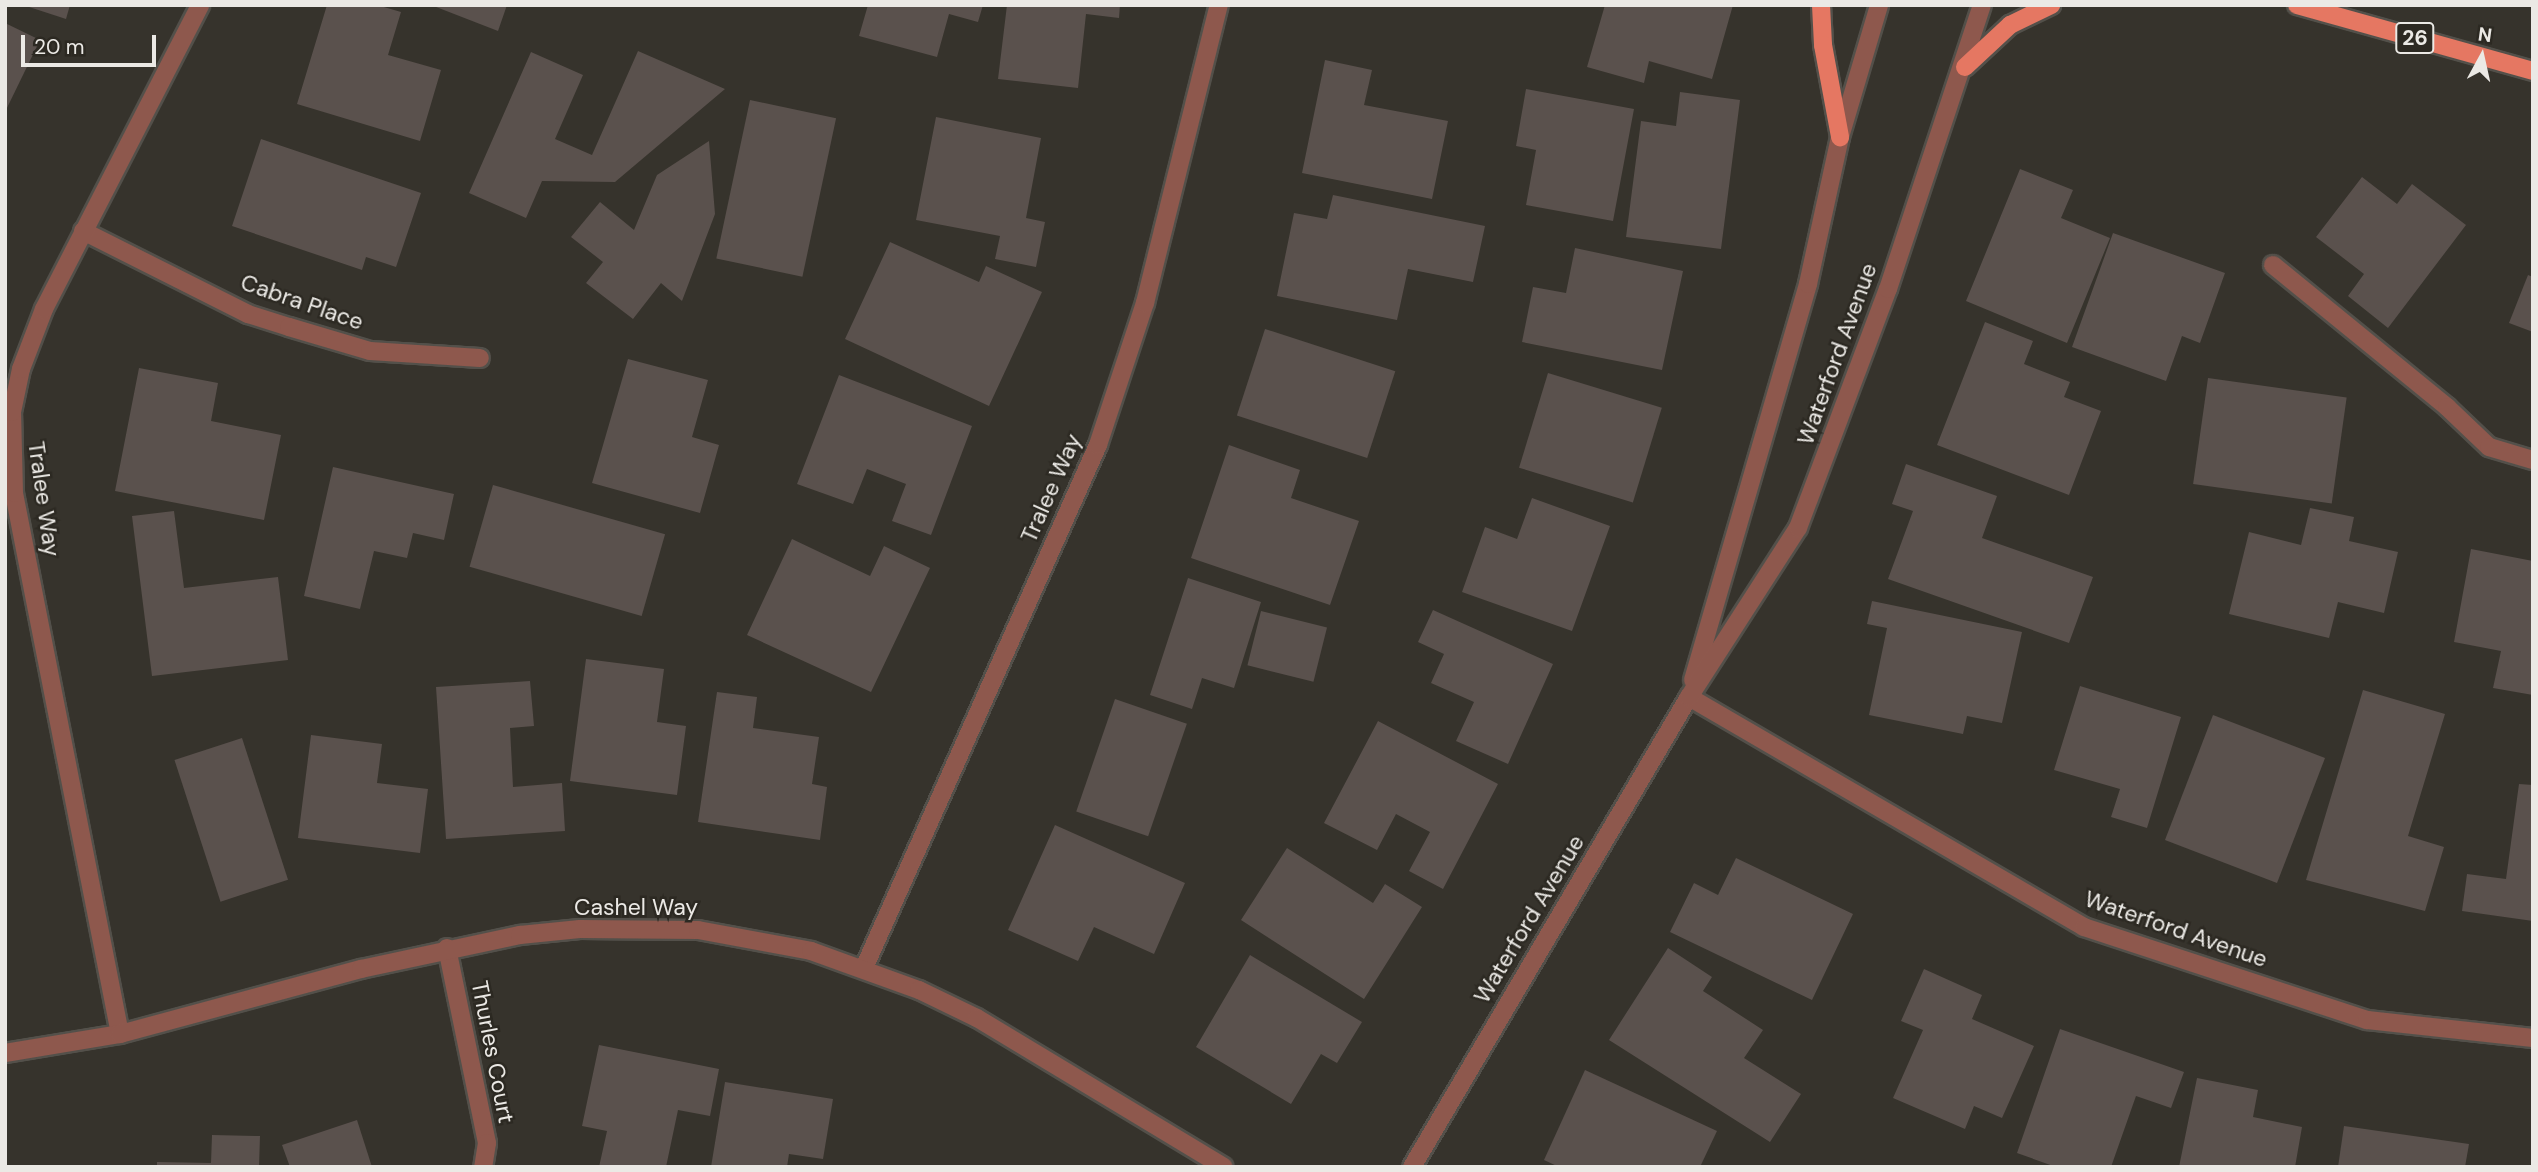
<!DOCTYPE html>
<html>
<head>
<meta charset="utf-8">
<style>
  body { margin:0 }
  #map { position:relative; width:2538px; height:1172px; overflow:hidden; background:#36332c; font-family:"DM Sans",sans-serif }
  div>[style] { position:absolute }
  [style*='--x'] { left:calc(var(--x)*1px); top:calc(var(--y)*1px); width:calc(var(--w)*1px); rotate:calc(var(--a)*1deg) }
  .building>* { inset:0; background:#5a514d; transform-origin:0 0 }
  .roads { filter:drop-shadow(2px 0 #53504a) drop-shadow(-2px 0 #53504a) drop-shadow(0 2px #53504a) drop-shadow(0 -2px #53504a) }
  .service>* { height:18px; margin:-9px; padding:0 9px; transform-origin:9px; border-radius:9px; background:#8e584d }
  .minor>* { height:18px; margin:-9px; padding:0 9px; transform-origin:9px; border-radius:9px; background:#8e584d }
  .tertiary>* { height:18px; margin:-9px; padding:0 9px; transform-origin:9px; border-radius:9px; background:#8e584d }
  .primary>* { height:18px; margin:-9px; padding:0 9px; transform-origin:9px; border-radius:9px; background:#e57762 }
  span { translate:-50% -50%; white-space:nowrap; text-align:center; line-height:1.15; -webkit-text-stroke:5px #2c2922; paint-order:stroke }
  .shield-label span { padding:2px 5px; background:#2c2922; border:2px solid; border-radius:5px; -webkit-text-stroke-width:0 }
  .shield-label { font-size:21px; color:#ebe9e5; font-weight:700 }
  .street-label { font-size:23px; color:#ebe9e5 }
  .frame { position:absolute; inset:0; border:7px solid #ebe9e5; pointer-events:none }
  .north { position:absolute; left:2447px; top:21px; width:70px; height:70px; -webkit-text-stroke:5px #2c2922; paint-order:stroke; rotate:8deg; font-size:19px; font-weight:700; line-height:28px; text-align:center; color:#ebe9e5 }
  .north::after { content:''; display:block; margin:auto; width:24px; height:32px; background:#ebe9e5; clip-path:polygon(50% 0,100% 100%,50% 72%,0 100%) }
  .scale { position:absolute; left:21px; top:35px; width:135px; height:32px; box-sizing:border-box; border:4px solid #ebe9e5; border-top:0; padding-left:9px; font-size:21px; line-height:24px; white-space:nowrap; color:#ebe9e5; -webkit-text-stroke:5px #2c2922; paint-order:stroke }
</style>
</head>
<body>
<div id="map">
  <div class="building">
    <i style="clip-path:polygon(23px 5px,70px 5px,66px 19px)"></i>
    <i style="clip-path:polygon(327px 5px,377px 5px,401px 12px,388px 55px,441px 70px,420px 141px,297px 104px)"></i>
    <i style="clip-path:polygon(431px 5px,507px 5px,498px 31px)"></i>
    <i style="clip-path:polygon(868px 5px,983px 5px,978px 22px,949px 14px,937px 57px,859px 36px)"></i>
    <i style="clip-path:polygon(1007px 5px,1120px 5px,1119px 18px,1086px 14px,1078px 88px,998px 79px)"></i>
    <i style="clip-path:polygon(1605px 5px,1733px 5px,1712px 79px,1649px 61px,1644px 83px,1587px 67px)"></i>
    <i style="clip-path:polygon(5px 23px,40px 40px,5px 112px)"></i>
    <i style="clip-path:polygon(638px 51px,725px 89px,615px 182px,542px 181px,526px 218px,469px 193px,531px 52px,583px 75px,555px 139px,592px 155px)"></i>
    <i style="clip-path:polygon(1325px 60px,1372px 70px,1364px 105px,1448px 121px,1432px 199px,1302px 173px)"></i>
    <i style="clip-path:polygon(1526px 89px,1634px 109px,1613px 221px,1526px 205px,1536px 150px,1516px 146px)"></i>
    <i style="clip-path:polygon(1680px 92px,1740px 100px,1721px 249px,1626px 237px,1641px 121px,1676px 126px)"></i>
    <i style="left:750px;top:100px;width:88px;height:162px;rotate:12deg"></i>
    <i style="clip-path:polygon(936px 117px,1041px 138px,1026px 218px,1045px 222px,1036px 267px,995px 259px,1000px 236px,916px 220px)"></i>
    <i style="clip-path:polygon(261px 139px,421px 193px,396px 267px,366px 257px,362px 270px,232px 226px)"></i>
    <i style="clip-path:polygon(709px 141px,715px 214px,682px 301px,661px 283px,633px 319px,586px 283px,603px 262px,571px 237px,600px 202px,634px 230px,657px 175px)"></i>
    <i style="clip-path:polygon(2020px 169px,2073px 190px,2061px 218px,2110px 238px,2067px 343px,1966px 301px)"></i>
    <i style="clip-path:polygon(2362px 177px,2397px 204px,2412px 184px,2466px 225px,2388px 328px,2348px 296px,2364px 274px,2316px 237px)"></i>
    <i style="clip-path:polygon(1333px 195px,1485px 226px,1473px 282px,1408px 269px,1397px 320px,1277px 296px,1294px 213px,1327px 219px)"></i>
    <i style="clip-path:polygon(2113px 233px,2225px 273px,2200px 343px,2182px 336px,2166px 381px,2072px 347px)"></i>
    <i style="clip-path:polygon(890px 242px,979px 282px,986px 266px,1042px 292px,989px 406px,845px 339px)"></i>
    <i style="clip-path:polygon(1575px 248px,1683px 271px,1662px 370px,1522px 342px,1533px 287px,1566px 293px)"></i>
    <i style="clip-path:polygon(2528px 275px,2533px 277px,2533px 332px,2509px 323px)"></i>
    <i style="clip-path:polygon(1985px 322px,2033px 341px,2024px 364px,2070px 382px,2064px 397px,2101px 411px,2069px 495px,1937px 445px)"></i>
    <i style="left:1265px;top:329px;width:137px;height:91px;rotate:18deg"></i>
    <i style="clip-path:polygon(628px 359px,708px 380px,692px 437px,719px 445px,700px 513px,592px 483px)"></i>
    <i style="clip-path:polygon(139px 368px,218px 383px,211px 421px,281px 435px,264px 520px,115px 491px)"></i>
    <i style="left:1548px;top:373px;width:119px;height:99px;rotate:17deg"></i>
    <i style="clip-path:polygon(839px 375px,972px 426px,931px 535px,892px 521px,906px 484px,867px 469px,853px 504px,797px 484px)"></i>
    <i style="left:2208px;top:378px;width:140px;height:107px;rotate:8deg"></i>
    <i style="clip-path:polygon(1229px 445px,1300px 470px,1291px 498px,1359px 521px,1330px 605px,1191px 558px)"></i>
    <i style="clip-path:polygon(1906px 464px,1997px 496px,1982px 538px,2093px 577px,2069px 643px,1888px 579px,1913px 511px,1892px 504px)"></i>
    <i style="clip-path:polygon(333px 467px,454px 494px,444px 540px,413px 533px,407px 558px,374px 551px,360px 609px,304px 596px)"></i>
    <i style="left:493px;top:485px;width:179px;height:85px;rotate:16deg"></i>
    <i style="clip-path:polygon(1532px 498px,1610px 526px,1572px 631px,1462px 592px,1485px 527px,1517px 539px)"></i>
    <i style="clip-path:polygon(2310px 508px,2354px 517px,2349px 541px,2398px 552px,2384px 613px,2338px 602px,2329px 638px,2229px 614px,2249px 532px,2301px 545px)"></i>
    <i style="clip-path:polygon(174px 511px,184px 588px,278px 577px,288px 660px,152px 676px,132px 516px)"></i>
    <i style="clip-path:polygon(792px 539px,870px 576px,884px 546px,930px 568px,871px 692px,747px 635px)"></i>
    <i style="clip-path:polygon(2471px 549px,2533px 561px,2533px 695px,2493px 688px,2501px 651px,2454px 642px)"></i>
    <i style="clip-path:polygon(1188px 578px,1261px 602px,1234px 688px,1202px 678px,1192px 709px,1150px 695px)"></i>
    <i style="clip-path:polygon(1872px 601px,2022px 632px,2002px 723px,1967px 716px,1963px 734px,1869px 715px,1887px 628px,1867px 624px)"></i>
    <i style="clip-path:polygon(1433px 610px,1553px 664px,1508px 764px,1456px 741px,1474px 702px,1431px 683px,1444px 654px,1418px 642px)"></i>
    <i style="left:1261px;top:611px;width:68px;height:56px;rotate:14deg"></i>
    <i style="clip-path:polygon(586px 659px,664px 669px,657px 722px,686px 726px,677px 795px,570px 781px)"></i>
    <i style="clip-path:polygon(530px 681px,534px 726px,510px 728px,513px 787px,562px 783px,565px 831px,446px 839px,436px 687px)"></i>
    <i style="clip-path:polygon(2080px 686px,2181px 717px,2147px 828px,2111px 817px,2120px 789px,2054px 770px)"></i>
    <i style="clip-path:polygon(2363px 690px,2445px 714px,2408px 836px,2444px 847px,2425px 911px,2306px 880px)"></i>
    <i style="clip-path:polygon(717px 692px,757px 697px,753px 728px,819px 737px,812px 784px,827px 787px,820px 840px,698px 822px)"></i>
    <i style="left:1115px;top:699px;width:76px;height:119px;rotate:19deg"></i>
    <i style="left:2213px;top:715px;width:120px;height:134px;rotate:21deg"></i>
    <i style="clip-path:polygon(1378px 721px,1498px 784px,1443px 889px,1409px 871px,1430px 832px,1396px 814px,1377px 850px,1324px 823px)"></i>
    <i style="clip-path:polygon(311px 735px,382px 744px,377px 783px,428px 789px,420px 853px,298px 838px)"></i>
    <i style="left:242px;top:738px;width:149px;height:71px;rotate:72deg"></i>
    <i style="clip-path:polygon(2519px 784px,2533px 785px,2533px 921px,2462px 911px,2467px 874px,2506px 879px)"></i>
    <i style="clip-path:polygon(1055px 825px,1185px 883px,1154px 954px,1094px 927px,1078px 961px,1008px 930px)"></i>
    <i style="clip-path:polygon(1287px 848px,1373px 903px,1385px 884px,1422px 907px,1364px 999px,1241px 920px)"></i>
    <i style="clip-path:polygon(1736px 858px,1853px 914px,1812px 1000px,1670px 932px,1694px 883px,1718px 895px)"></i>
    <i style="clip-path:polygon(1668px 948px,1712px 977px,1703px 991px,1763px 1030px,1744px 1058px,1801px 1094px,1770px 1142px,1609px 1040px)"></i>
    <i style="clip-path:polygon(1250px 955px,1362px 1022px,1337px 1063px,1321px 1054px,1291px 1104px,1196px 1047px)"></i>
    <i style="clip-path:polygon(1924px 969px,1982px 995px,1972px 1019px,2034px 1046px,2002px 1118px,1974px 1106px,1965px 1129px,1893px 1098px,1923px 1030px,1901px 1021px)"></i>
    <i style="clip-path:polygon(2060px 1029px,2184px 1072px,2171px 1108px,2136px 1096px,2111px 1167px,2056px 1167px,2017px 1153px)"></i>
    <i style="clip-path:polygon(599px 1045px,719px 1069px,710px 1116px,678px 1110px,666px 1167px,599px 1167px,607px 1131px,582px 1126px)"></i>
    <i style="clip-path:polygon(1585px 1070px,1717px 1131px,1700px 1167px,1559px 1167px,1544px 1160px)"></i>
    <i style="clip-path:polygon(2197px 1078px,2258px 1090px,2253px 1117px,2302px 1127px,2295px 1167px,2179px 1167px)"></i>
    <i style="clip-path:polygon(725px 1082px,833px 1099px,823px 1159px,789px 1154px,787px 1167px,711px 1167px)"></i>
    <i style="clip-path:polygon(357px 1120px,372px 1167px,290px 1167px,282px 1145px)"></i>
    <i style="clip-path:polygon(2344px 1126px,2469px 1144px,2465px 1167px,2338px 1167px)"></i>
    <i style="clip-path:polygon(212px 1135px,260px 1136px,259px 1167px,157px 1167px,157px 1162px,211px 1163px)"></i>
  </div>
  <div class="roads">
    <div class="service">
      <i style="--x:2273;--y:265;--w:225;--a:39.2"></i>
      <i style="--x:2447;--y:407;--w:58;--a:43.6"></i>
    </div>
    <div class="minor">
      <i style="--x:83;--y:231;--w:185;--a:26.7"></i>
      <i style="--x:248;--y:314;--w:43;--a:17.6"></i>
      <i style="--x:289;--y:327;--w:84;--a:16.5"></i>
      <i style="--x:370;--y:351;--w:110;--a:3.6"></i>
      <i style="--x:2489;--y:447;--w:46;--a:16.5"></i>
      <i style="--x:447;--y:948;--w:199;--a:78.4"></i>
      <i style="--x:487;--y:1143;--w:24;--a:99"></i>
      <i style="--x:864;--y:968;--w:573;--a:-65.9"></i>
      <i style="--x:1098;--y:445;--w:150;--a:-71.7"></i>
      <i style="--x:1145;--y:303;--w:307;--a:-76.1"></i>
      <i style="--x:120;--y:1034;--w:551;--a:-101.09"></i>
      <i style="--x:14;--y:493;--w:81;--a:-91.4"></i>
      <i style="--x:12;--y:412;--w:44;--a:-78.2"></i>
      <i style="--x:21;--y:369;--w:64;--a:-69"></i>
      <i style="--x:44;--y:309;--w:342;--a:-62.8"></i>
      <i style="--x:5;--y:1053;--w:117;--a:-9.4"></i>
      <i style="--x:120;--y:1034;--w:250;--a:-15.1"></i>
      <i style="--x:361;--y:969;--w:163;--a:-12.1"></i>
      <i style="--x:520;--y:935;--w:60;--a:-5.7"></i>
      <i style="--x:580;--y:929;--w:118;--a:0.5"></i>
      <i style="--x:698;--y:930;--w:115;--a:10.5"></i>
      <i style="--x:811;--y:951;--w:115;--a:19.9"></i>
      <i style="--x:919;--y:990;--w:64;--a:25.8"></i>
      <i style="--x:977;--y:1018;--w:288;--a:31.1"></i>
    </div>
    <div class="tertiary">
      <i style="--x:1693;--y:680;--w:412;--a:-73.8"></i>
      <i style="--x:1808;--y:284;--w:150;--a:-77.7"></i>
      <i style="--x:1840;--y:137;--w:138;--a:-73.5"></i>
      <i style="--x:1689;--y:697;--w:457;--a:30.2"></i>
      <i style="--x:2084;--y:927;--w:298;--a:18.2"></i>
      <i style="--x:2367;--y:1020;--w:167;--a:6.2"></i>
      <i style="--x:1412;--y:1167;--w:546;--a:-59.49"></i>
      <i style="--x:1689;--y:697;--w:201;--a:-57.2"></i>
      <i style="--x:1798;--y:528;--w:255;--a:-69.4"></i>
      <i style="--x:1888;--y:289;--w:299;--a:-71.7"></i>
    </div>
    <div class="primary">
      <i style="--x:1821;--y:5;--w:40;--a:87.1"></i>
      <i style="--x:1823;--y:45;--w:94;--a:79.5"></i>
      <i style="--x:2297;--y:5;--w:245;--a:15.6"></i>
      <i style="--x:1965;--y:67;--w:62;--a:-43"></i>
      <i style="--x:2010;--y:25;--w:46;--a:-26"></i>
    </div>
  </div>
  <div class="shield-label">
    <span style="left:2415px;top:38px">26</span>
  </div>
  <div class="street-label">
    <span style="left:302px;top:302px;rotate:19deg">Cabra Place</span>
    <span style="left:1837px;top:354px;rotate:-70deg">Waterford Avenue</span>
    <span style="left:1051px;top:488px;rotate:-66deg">Tralee Way</span>
    <span style="left:44px;top:499px;rotate:82deg">Tralee Way</span>
    <span style="left:636px;top:907px">Cashel Way</span>
    <span style="left:1529px;top:919px;rotate:-59deg">Waterford Avenue</span>
    <span style="left:2176px;top:929px;rotate:19deg">Waterford Avenue</span>
    <span style="left:493px;top:1052px;rotate:79deg">Thurles Court</span>
  </div>
  <div class="frame"></div>
  <div class="north">N</div>
  <div class="scale">20 m</div>
</div>
</body>
</html>
